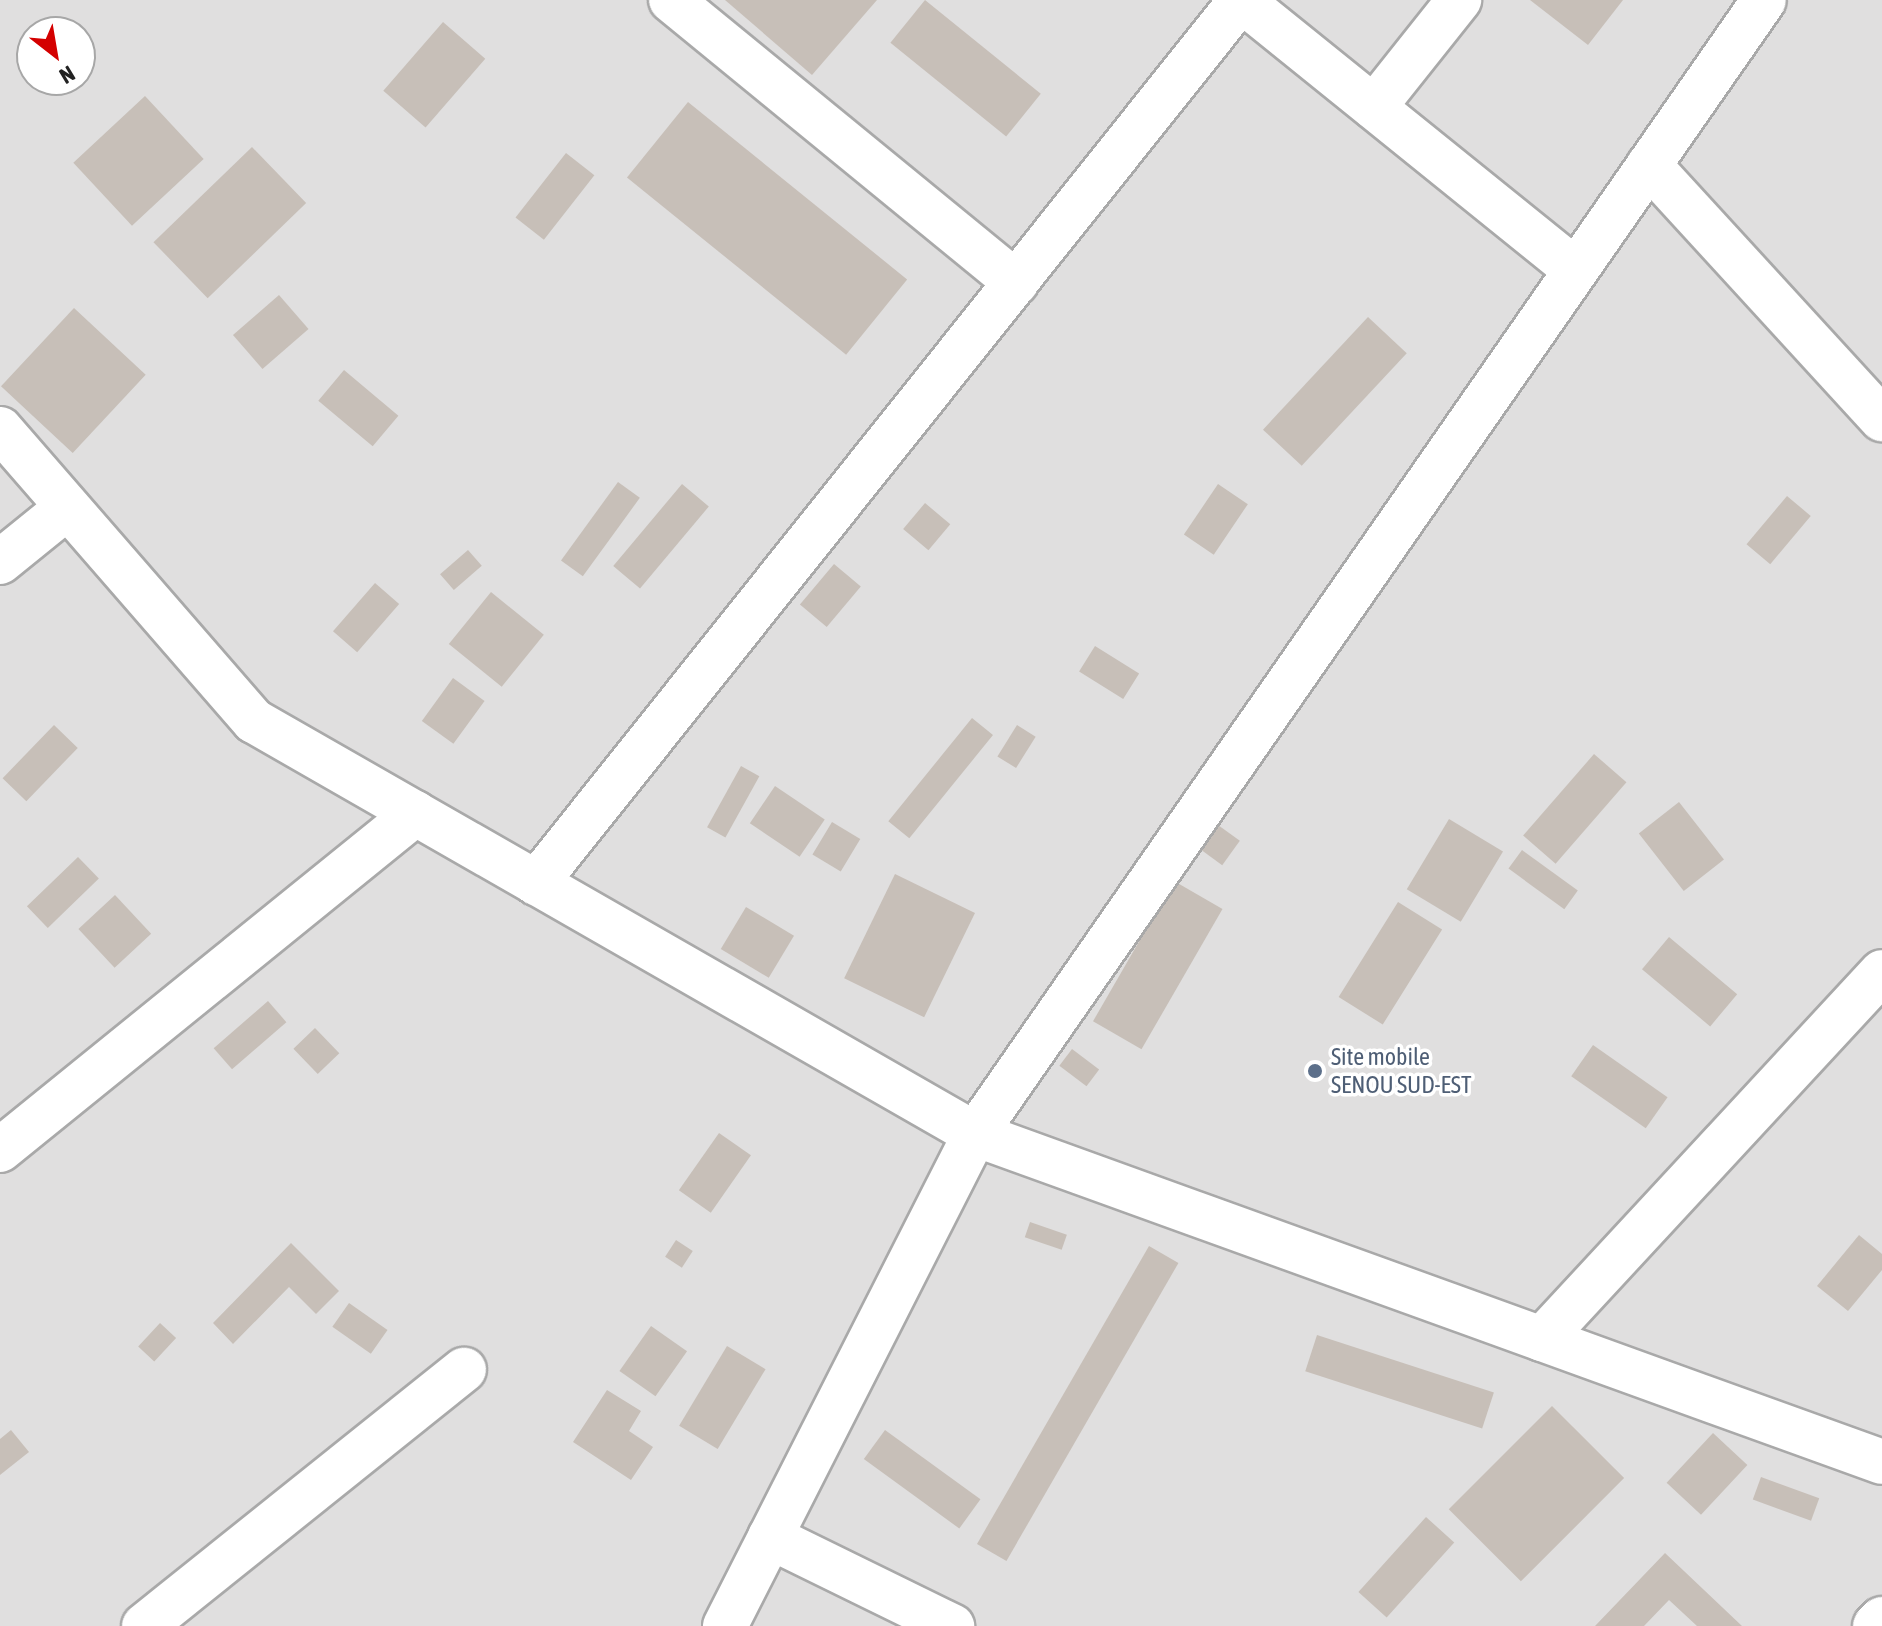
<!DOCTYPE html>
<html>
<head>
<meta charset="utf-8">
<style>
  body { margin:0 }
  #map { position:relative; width:1882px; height:1626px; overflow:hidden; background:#f2efe9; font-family:"Asap Condensed",sans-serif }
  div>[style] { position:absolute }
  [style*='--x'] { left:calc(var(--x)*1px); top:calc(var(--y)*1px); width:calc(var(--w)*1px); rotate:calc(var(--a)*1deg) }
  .residential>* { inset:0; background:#e0dfdf }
  .building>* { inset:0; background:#c7bfb8; transform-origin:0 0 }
  .roads { filter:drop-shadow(2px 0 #a9a9a9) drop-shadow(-2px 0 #a9a9a9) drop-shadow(0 2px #a9a9a9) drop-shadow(0 -2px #a9a9a9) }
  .street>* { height:44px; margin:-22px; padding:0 22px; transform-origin:22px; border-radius:22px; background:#fff }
  .dots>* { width:22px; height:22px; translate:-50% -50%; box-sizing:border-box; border:4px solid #fff; border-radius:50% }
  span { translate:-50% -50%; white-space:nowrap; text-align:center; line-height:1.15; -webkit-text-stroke:7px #fff; paint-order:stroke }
  .service-label { font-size:24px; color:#4e5e75 }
  .left { translate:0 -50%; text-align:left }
  .north { position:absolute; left:16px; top:16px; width:80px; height:80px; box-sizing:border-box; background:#fff; border:2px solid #a7a7a7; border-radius:50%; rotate:149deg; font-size:22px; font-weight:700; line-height:32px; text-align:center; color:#222 }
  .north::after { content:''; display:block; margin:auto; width:28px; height:36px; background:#d40000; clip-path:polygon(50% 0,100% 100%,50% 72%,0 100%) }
</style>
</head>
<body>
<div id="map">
  <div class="residential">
    <i style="clip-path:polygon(evenodd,0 0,1882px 0,1882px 1626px,0 1626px,0 0,32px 32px,80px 32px,80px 80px,32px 80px,32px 32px)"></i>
  </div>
  <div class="building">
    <i style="clip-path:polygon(725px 0,877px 0,812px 75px)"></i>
    <i style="left:925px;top:0;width:149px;height:55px;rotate:39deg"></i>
    <i style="clip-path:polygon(1530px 0,1623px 0,1588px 45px)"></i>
    <i style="left:443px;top:22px;width:56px;height:91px;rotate:41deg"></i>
    <i style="left:145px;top:96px;width:86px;height:98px;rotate:47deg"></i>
    <i style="left:688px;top:102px;width:282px;height:97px;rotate:39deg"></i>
    <i style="left:252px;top:147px;width:78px;height:137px;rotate:46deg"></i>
    <i style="left:566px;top:153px;width:36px;height:82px;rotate:38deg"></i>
    <i style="left:279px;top:295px;width:45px;height:61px;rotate:49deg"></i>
    <i style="left:74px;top:308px;width:98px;height:107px;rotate:43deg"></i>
    <i style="left:1368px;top:317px;width:53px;height:154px;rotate:43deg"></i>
    <i style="left:344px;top:370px;width:71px;height:40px;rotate:40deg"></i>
    <i style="left:618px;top:482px;width:27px;height:97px;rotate:36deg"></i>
    <i style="left:682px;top:484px;width:35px;height:107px;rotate:40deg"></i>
    <i style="left:1218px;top:484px;width:36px;height:61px;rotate:34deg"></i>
    <i style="left:1787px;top:496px;width:31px;height:63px;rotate:40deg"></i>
    <i style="left:925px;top:503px;width:33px;height:34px;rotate:40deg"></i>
    <i style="left:468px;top:550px;width:21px;height:37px;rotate:49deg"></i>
    <i style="left:834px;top:564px;width:35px;height:53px;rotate:40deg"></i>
    <i style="left:375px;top:583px;width:32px;height:64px;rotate:41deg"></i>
    <i style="left:491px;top:592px;width:68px;height:67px;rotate:39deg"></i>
    <i style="left:1095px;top:646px;width:52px;height:30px;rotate:32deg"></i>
    <i style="left:453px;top:678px;width:39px;height:53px;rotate:36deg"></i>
    <i style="left:972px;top:718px;width:27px;height:133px;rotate:39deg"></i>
    <i style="left:54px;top:725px;width:33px;height:74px;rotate:44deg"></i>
    <i style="left:1017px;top:725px;width:22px;height:37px;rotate:32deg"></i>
    <i style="left:1594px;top:754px;width:43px;height:108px;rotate:41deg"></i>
    <i style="left:741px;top:766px;width:21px;height:70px;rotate:29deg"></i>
    <i style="left:775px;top:786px;width:60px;height:45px;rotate:34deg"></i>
    <i style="left:1679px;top:802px;width:73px;height:51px;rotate:52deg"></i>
    <i style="left:1449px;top:819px;width:63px;height:82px;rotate:31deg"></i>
    <i style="left:832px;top:822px;width:33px;height:38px;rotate:31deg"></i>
    <i style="left:1218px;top:825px;width:27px;height:30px;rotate:36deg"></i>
    <i style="left:1522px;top:850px;width:69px;height:23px;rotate:36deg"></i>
    <i style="left:78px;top:857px;width:30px;height:71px;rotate:46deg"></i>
    <i style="left:895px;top:874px;width:89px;height:116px;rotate:26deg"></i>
    <i style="left:1174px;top:881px;width:56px;height:162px;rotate:30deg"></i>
    <i style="left:115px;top:895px;width:53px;height:50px;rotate:47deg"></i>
    <i style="left:1398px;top:902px;width:52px;height:112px;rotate:32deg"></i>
    <i style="left:746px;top:907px;width:56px;height:49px;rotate:31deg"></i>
    <i style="left:1669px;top:937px;width:89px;height:42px;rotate:40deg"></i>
    <i style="left:268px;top:1001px;width:28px;height:72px;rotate:49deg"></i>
    <i style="left:315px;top:1028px;width:35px;height:30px;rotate:46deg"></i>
    <i style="left:1593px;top:1045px;width:91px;height:38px;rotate:35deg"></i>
    <i style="left:1072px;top:1049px;width:34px;height:21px;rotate:37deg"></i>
    <i style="left:719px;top:1133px;width:39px;height:70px;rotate:35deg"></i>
    <i style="left:1030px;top:1222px;width:39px;height:16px;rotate:19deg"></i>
    <i style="clip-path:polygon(1859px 1235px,1882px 1254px,1882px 1270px,1848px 1311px,1817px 1286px)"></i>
    <i style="left:676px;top:1240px;width:20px;height:20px;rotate:33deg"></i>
    <i style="clip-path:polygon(291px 1243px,339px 1291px,316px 1314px,289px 1287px,233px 1344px,213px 1323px)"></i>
    <i style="left:1149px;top:1246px;width:34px;height:344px;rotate:30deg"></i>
    <i style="left:349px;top:1303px;width:47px;height:29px;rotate:35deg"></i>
    <i style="left:160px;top:1323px;width:22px;height:32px;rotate:43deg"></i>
    <i style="left:651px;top:1326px;width:44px;height:55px;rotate:35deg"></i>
    <i style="left:1317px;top:1335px;width:186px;height:38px;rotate:18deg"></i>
    <i style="left:727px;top:1346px;width:45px;height:93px;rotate:31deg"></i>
    <i style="clip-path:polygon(607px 1390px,641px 1411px,629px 1431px,653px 1447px,631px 1480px,573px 1442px)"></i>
    <i style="left:1552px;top:1406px;width:102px;height:146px;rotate:45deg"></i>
    <i style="clip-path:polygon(11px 1430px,29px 1452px,0 1475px,0 1439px)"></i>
    <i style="left:885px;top:1430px;width:118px;height:36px;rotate:36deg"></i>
    <i style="left:1713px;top:1433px;width:47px;height:68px;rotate:43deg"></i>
    <i style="left:1761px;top:1477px;width:62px;height:24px;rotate:20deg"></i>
    <i style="left:1426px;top:1517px;width:38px;height:101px;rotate:42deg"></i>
    <i style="clip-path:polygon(1665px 1553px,1742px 1626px,1697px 1626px,1669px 1600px,1644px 1626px,1595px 1626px)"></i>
  </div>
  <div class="roads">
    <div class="street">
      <i style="--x:671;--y:0;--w:446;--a:39.3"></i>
      <i style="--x:1241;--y:0;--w:430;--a:38.9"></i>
      <i style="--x:1374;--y:107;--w:137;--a:-51.5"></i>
      <i style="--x:1649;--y:165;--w:345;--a:47.5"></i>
      <i style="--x:0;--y:429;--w:387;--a:49"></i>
      <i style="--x:254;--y:721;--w:831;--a:29.8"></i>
      <i style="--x:975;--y:1134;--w:964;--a:19.88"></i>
      <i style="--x:0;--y:562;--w:87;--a:-39"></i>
      <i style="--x:536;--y:883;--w:1130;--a:-51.4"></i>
      <i style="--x:0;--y:1150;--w:535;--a:-39.01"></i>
      <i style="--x:1542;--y:1339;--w:500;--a:-47.19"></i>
      <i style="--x:770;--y:1537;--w:203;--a:26.1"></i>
      <i style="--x:144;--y:1626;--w:410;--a:-38.7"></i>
      <i style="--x:725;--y:1626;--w:552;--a:-63.06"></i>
      <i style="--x:975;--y:1134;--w:1381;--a:-55.17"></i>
      <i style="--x:1875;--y:1626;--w:10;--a:-45"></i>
    </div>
  </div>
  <div class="dots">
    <i style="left:1315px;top:1071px;background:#5c6f8a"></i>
  </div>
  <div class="service-label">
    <span class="left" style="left:1331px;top:1071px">Site mobile<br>SENOU SUD-EST</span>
  </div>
  <div class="north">N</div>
</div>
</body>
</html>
